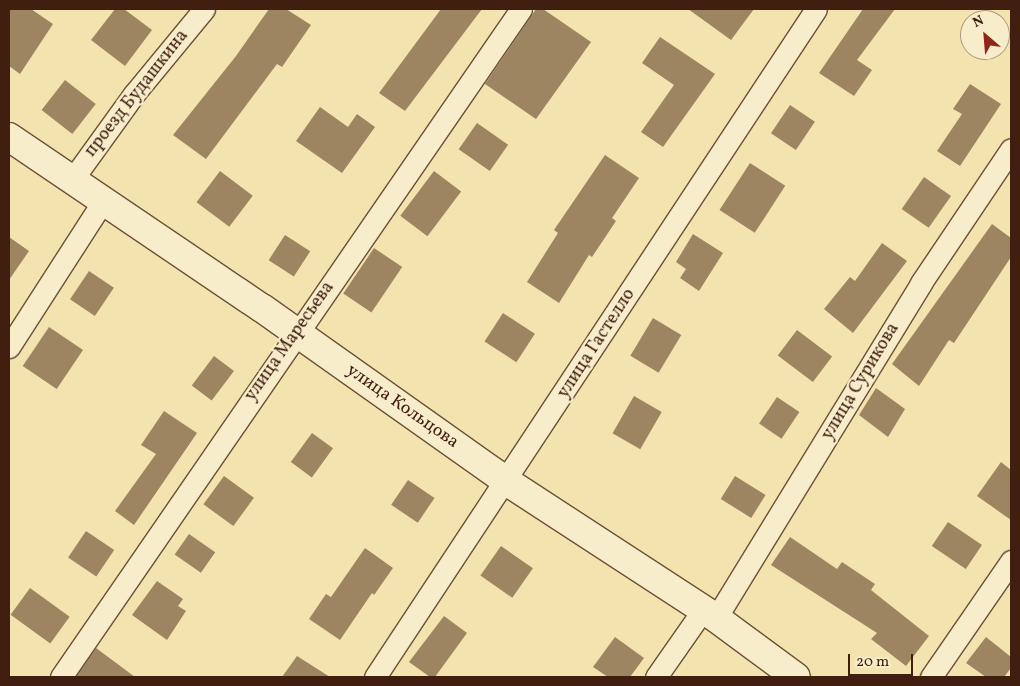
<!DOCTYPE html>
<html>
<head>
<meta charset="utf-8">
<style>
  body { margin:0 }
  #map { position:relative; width:1020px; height:686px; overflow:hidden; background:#f3e3ae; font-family:Vollkorn,serif }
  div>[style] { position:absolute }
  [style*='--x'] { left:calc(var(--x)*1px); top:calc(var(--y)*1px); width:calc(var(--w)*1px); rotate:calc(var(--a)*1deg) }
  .building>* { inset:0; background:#9d8562; transform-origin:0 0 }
  .roads { filter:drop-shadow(1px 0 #6d5038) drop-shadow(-1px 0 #6d5038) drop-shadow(0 1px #6d5038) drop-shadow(0 -1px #6d5038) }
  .street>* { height:21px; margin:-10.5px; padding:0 10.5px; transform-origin:10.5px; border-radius:10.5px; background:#f7edca }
  .secondary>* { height:28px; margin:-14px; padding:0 14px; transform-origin:14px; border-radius:14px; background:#f7edca }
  span { translate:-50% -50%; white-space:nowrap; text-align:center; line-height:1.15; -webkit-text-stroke:4.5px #f7edca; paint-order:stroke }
  .street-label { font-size:18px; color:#401f10 }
  .frame { position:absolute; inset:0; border:10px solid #401f10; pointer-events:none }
  .north { position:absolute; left:960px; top:10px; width:50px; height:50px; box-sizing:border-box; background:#f7edca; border:1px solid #ae9b80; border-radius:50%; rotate:333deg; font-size:14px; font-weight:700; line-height:20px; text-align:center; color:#401f10 }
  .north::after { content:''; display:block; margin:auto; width:18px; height:22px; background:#8f2418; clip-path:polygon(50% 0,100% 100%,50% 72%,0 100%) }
  .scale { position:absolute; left:848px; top:654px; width:65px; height:22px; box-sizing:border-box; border:2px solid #401f10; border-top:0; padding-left:6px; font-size:15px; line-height:18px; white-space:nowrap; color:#401f10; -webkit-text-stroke:4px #f7edca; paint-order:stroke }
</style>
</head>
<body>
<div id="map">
  <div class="building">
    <i style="clip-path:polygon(9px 9px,31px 9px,53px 24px,20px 74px,9px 66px)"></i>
    <i style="clip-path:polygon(115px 9px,124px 9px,152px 30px,125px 66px,91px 40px)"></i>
    <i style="clip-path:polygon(269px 9px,286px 9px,311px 25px,282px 67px,277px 64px,206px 159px,173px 135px,236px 56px)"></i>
    <i style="clip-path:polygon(441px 9px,482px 9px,405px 111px,379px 93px)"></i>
    <i style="clip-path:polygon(536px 9px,543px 9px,591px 42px,536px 119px,485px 84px)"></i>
    <i style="clip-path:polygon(688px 9px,754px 9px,731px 40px)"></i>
    <i style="clip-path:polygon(863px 9px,895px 9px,857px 60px,872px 70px,854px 96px,819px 73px)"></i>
    <i style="clip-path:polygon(660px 37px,715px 74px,663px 147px,641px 132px,674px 85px,642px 63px)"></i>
    <i style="left:65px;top:80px;width:39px;height:38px;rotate:38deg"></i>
    <i style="clip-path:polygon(970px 84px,1001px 104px,960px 166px,937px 151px,962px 114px,953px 109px)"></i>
    <i style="left:790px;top:105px;width:30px;height:34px;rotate:34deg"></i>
    <i style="clip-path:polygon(320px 107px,348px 127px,357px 114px,375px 127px,342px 173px,296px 141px)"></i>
    <i style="left:477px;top:123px;width:38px;height:32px;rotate:35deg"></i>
    <i style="clip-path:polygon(605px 155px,639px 178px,612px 218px,616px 221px,592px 257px,589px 255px,559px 303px,527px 282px,558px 233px,554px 230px)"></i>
    <i style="left:750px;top:163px;width:42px;height:56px;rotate:33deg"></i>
    <i style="left:220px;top:171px;width:41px;height:39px;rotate:37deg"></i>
    <i style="left:434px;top:171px;width:34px;height:56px;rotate:37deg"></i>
    <i style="left:924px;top:177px;width:33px;height:39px;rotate:35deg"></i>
    <i style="clip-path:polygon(992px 224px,1011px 238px,1011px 257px,954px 343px,949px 340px,919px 386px,892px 364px)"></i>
    <i style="clip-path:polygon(693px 234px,723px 253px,699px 291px,680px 278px,686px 269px,676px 262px)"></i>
    <i style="left:285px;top:235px;width:30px;height:30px;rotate:33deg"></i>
    <i style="clip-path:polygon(9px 237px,29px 251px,9px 280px)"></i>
    <i style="clip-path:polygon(882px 243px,907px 261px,853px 333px,824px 309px,850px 277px,855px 281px)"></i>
    <i style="left:374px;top:248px;width:34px;height:55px;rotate:34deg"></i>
    <i style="left:89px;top:271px;width:30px;height:34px;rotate:34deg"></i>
    <i style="left:503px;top:313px;width:38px;height:34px;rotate:33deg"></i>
    <i style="left:653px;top:318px;width:33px;height:44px;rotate:31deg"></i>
    <i style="left:49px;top:327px;width:41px;height:47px;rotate:34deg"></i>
    <i style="left:797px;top:330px;width:44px;height:32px;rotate:37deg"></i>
    <i style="left:214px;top:356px;width:25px;height:37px;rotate:37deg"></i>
    <i style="clip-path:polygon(876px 388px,905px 409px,888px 437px,859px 415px)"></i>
    <i style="left:634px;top:396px;width:32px;height:43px;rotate:30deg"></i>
    <i style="left:777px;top:397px;width:27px;height:32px;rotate:34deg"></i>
    <i style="clip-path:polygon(164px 411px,197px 433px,134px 525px,115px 511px,156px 454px,141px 445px)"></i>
    <i style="left:312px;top:433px;width:26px;height:36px;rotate:36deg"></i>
    <i style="clip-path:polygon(1001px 462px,1011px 470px,1011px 520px,977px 496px)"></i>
    <i style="left:224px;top:476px;width:37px;height:35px;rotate:36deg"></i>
    <i style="left:735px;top:476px;width:36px;height:27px;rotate:32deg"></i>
    <i style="left:408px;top:480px;width:32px;height:30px;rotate:34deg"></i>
    <i style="left:948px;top:522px;width:41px;height:29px;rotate:34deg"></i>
    <i style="left:86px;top:531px;width:34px;height:32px;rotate:34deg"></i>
    <i style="left:189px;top:534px;width:32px;height:25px;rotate:35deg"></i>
    <i style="clip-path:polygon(790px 537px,837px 569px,842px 562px,875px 584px,871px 590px,929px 636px,906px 666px,871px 639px,877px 633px,771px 565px)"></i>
    <i style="left:501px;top:546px;width:39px;height:36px;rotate:35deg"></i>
    <i style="clip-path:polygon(365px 548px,393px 568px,374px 595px,372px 593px,340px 640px,309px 619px,326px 594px,331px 597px)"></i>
    <i style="clip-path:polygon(157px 581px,183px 599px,178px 606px,186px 611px,167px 640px,132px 615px)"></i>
    <i style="left:30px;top:588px;width:49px;height:33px;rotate:36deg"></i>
    <i style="clip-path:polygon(444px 616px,467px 633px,435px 677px,430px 677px,409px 662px)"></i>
    <i style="clip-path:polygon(615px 637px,644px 658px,630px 677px,608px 677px,593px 667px)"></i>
    <i style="clip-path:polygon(986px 637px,1011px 657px,1011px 668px,1004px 677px,986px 677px,966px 663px)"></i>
    <i style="clip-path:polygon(96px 648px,135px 677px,76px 677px)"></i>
    <i style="clip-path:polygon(297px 656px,330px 677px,282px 677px)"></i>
  </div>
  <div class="roads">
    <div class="street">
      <i style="--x:72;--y:180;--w:106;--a:-54.2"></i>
      <i style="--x:134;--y:94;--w:110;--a:-50.5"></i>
      <i style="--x:9;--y:347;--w:174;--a:-57.2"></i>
      <i style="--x:716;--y:618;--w:393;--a:-58.5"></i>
      <i style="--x:921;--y:283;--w:161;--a:-56.1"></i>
      <i style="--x:61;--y:677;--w:811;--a:-55.45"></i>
      <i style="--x:375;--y:677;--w:800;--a:-56.57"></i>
      <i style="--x:656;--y:677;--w:82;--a:-55"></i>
      <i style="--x:931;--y:677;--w:141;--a:-55.4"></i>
    </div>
    <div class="secondary">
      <i style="--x:9;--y:137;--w:305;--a:34.1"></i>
      <i style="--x:262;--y:308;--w:299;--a:35.3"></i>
      <i style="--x:506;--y:481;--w:251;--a:33.1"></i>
      <i style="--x:716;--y:618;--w:99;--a:36.4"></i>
    </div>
  </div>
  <div class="street-label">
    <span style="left:137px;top:94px;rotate:-52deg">проезд Будашкина</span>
    <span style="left:290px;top:342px;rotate:-55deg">улица Маресьева</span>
    <span style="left:597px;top:344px;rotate:-57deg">улица Гастелло</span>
    <span style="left:861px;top:382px;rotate:-59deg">улица Сурикова</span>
    <span style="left:402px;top:407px;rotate:35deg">улица Кольцова</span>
  </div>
  <div class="frame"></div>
  <div class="north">N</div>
  <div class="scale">20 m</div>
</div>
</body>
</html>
